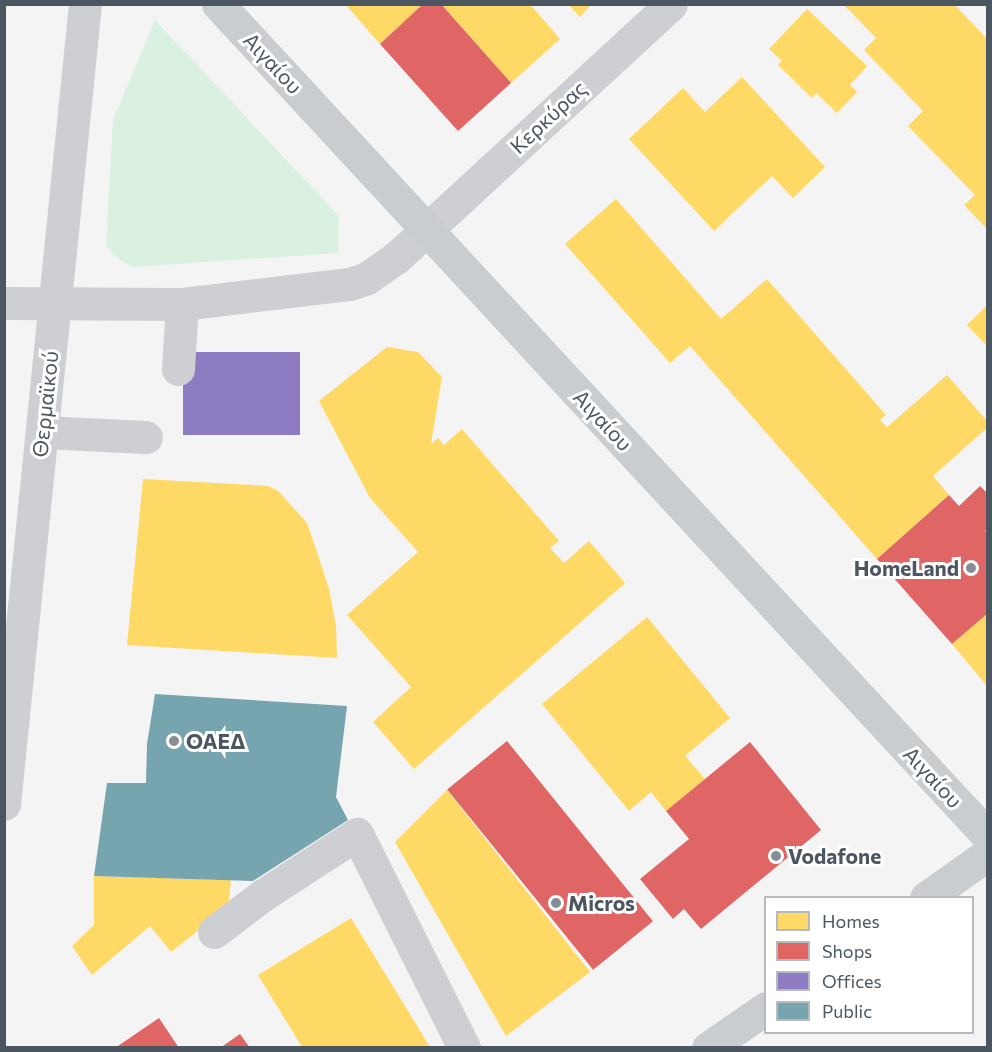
<!DOCTYPE html>
<html>
<head>
<meta charset="utf-8">
<style>
  body { margin:0 }
  #map { position:relative; width:992px; height:1052px; overflow:hidden; background:#f4f4f4; font-family:Commissioner,sans-serif }
  div>[style] { position:absolute }
  [style*='--x'] { left:calc(var(--x)*1px); top:calc(var(--y)*1px); width:calc(var(--w)*1px); rotate:calc(var(--a)*1deg) }
  .green>* { inset:0; background:#daf1e2 }
  .homes>* { inset:0; background:#ffd966 }
  .shops>* { inset:0; background:#e06666; transform-origin:0 0 }
  .offices>* { inset:0; background:#8e7cc3; transform-origin:0 0 }
  .public>* { inset:0; background:#76a5af }
  .minor>* { height:33px; margin:-16.5px; padding:0 16.5px; transform-origin:16.5px; border-radius:16.5px; background:#cdcfd2 }
  .major>* { height:33px; margin:-16.5px; padding:0 16.5px; transform-origin:16.5px; border-radius:16.5px; background:#cacdd0 }
  .dots>* { width:16px; height:16px; translate:-50% -50%; box-sizing:border-box; border:3px solid #fff; border-radius:50% }
  span { translate:-50% -50%; white-space:nowrap; text-align:center; line-height:1.15; -webkit-text-stroke:6px #fff; paint-order:stroke }
  .street-label { font-size:21px; color:#4b5660 }
  .poi-label { font-size:21px; color:#4b5660; font-weight:700 }
  .right { translate:-100% -50%; text-align:right }
  .left { translate:0 -50%; text-align:left }
  .frame { position:absolute; inset:0; border:6px solid #4b5660; pointer-events:none }
  .legend { position:absolute; left:764px; top:896px; width:210px; height:138px; box-sizing:border-box; background:#fff; border:2px solid #b7bbbf; margin:0; padding:8px 10px; list-style:none; font-size:18px; color:#4b5660 }
  .legend li { display:flex; align-items:center; gap:12px; height:30px }
  .legend b { width:30px; border:2px solid #b7bbbf }
</style>
</head>
<body>
<div id="map">
  <div class="green">
    <i style="clip-path:polygon(155px 20px,339px 216px,338px 253px,131px 267px,116px 257px,106px 245px,113px 120px)"></i>
  </div>
  <div class="homes">
    <i style="clip-path:polygon(345px 4px,423px 4px,380px 44px)"></i>
    <i style="clip-path:polygon(441px 4px,530px 4px,560px 39px,511px 83px)"></i>
    <i style="clip-path:polygon(568px 4px,592px 4px,580px 17px)"></i>
    <i style="clip-path:polygon(843px 4px,954px 4px,987px 39px,987px 229px,964px 205px,975px 195px,908px 126px,923px 111px,864px 50px,876px 38px)"></i>
    <i style="clip-path:polygon(807px 9px,867px 66px,850px 85px,857px 92px,837px 113px,816px 93px,812px 98px,778px 65px,782px 61px,769px 49px)"></i>
    <i style="clip-path:polygon(742px 77px,825px 167px,793px 198px,772px 176px,714px 231px,629px 139px,683px 88px,705px 112px)"></i>
    <i style="clip-path:polygon(616px 199px,721px 319px,767px 279px,886px 415px,880px 420px,887px 427px,947px 375px,987px 421px,987px 428px,933px 476px,949px 495px,877px 559px,690px 346px,670px 363px,565px 244px)"></i>
    <i style="clip-path:polygon(987px 305px,987px 346px,967px 325px)"></i>
    <i style="clip-path:polygon(387px 347px,418px 352px,442px 377px,431px 444px,438px 438px,444px 445px,462px 429px,559px 541px,550px 548px,564px 563px,589px 541px,625px 583px,414px 769px,373px 722px,411px 687px,347px 615px,418px 552px,370px 498px,319px 401px)"></i>
    <i style="clip-path:polygon(143px 479px,268px 486px,278px 491px,307px 523px,316px 549px,329px 589px,336px 626px,337px 658px,127px 645px)"></i>
    <i style="clip-path:polygon(987px 613px,987px 686px,952px 644px)"></i>
    <i style="clip-path:polygon(647px 617px,730px 718px,685px 756px,705px 779px,666px 811px,651px 792px,629px 811px,542px 704px)"></i>
    <i style="clip-path:polygon(447px 790px,590px 972px,506px 1036px,395px 842px)"></i>
    <i style="clip-path:polygon(94px 876px,231px 880px,228px 907px,171px 952px,150px 926px,92px 975px,72px 946px,94px 925px)"></i>
    <i style="clip-path:polygon(351px 918px,430px 1047px,302px 1047px,258px 975px)"></i>
  </div>
  <div class="shops">
    <i style="clip-path:polygon(423px 4px,441px 4px,511px 83px,458px 131px,380px 44px)"></i>
    <i style="clip-path:polygon(980px 486px,988px 494px,988px 528px,985px 531px,988px 534px,988px 613px,952px 644px,877px 559px,949px 495px,959px 506px)"></i>
    <i style="left:507px;top:741px;width:232px;height:77px;rotate:51deg"></i>
    <i style="clip-path:polygon(750px 742px,821px 830px,701px 929px,684px 909px,673px 919px,640px 879px,689px 839px,666px 811px)"></i>
    <i style="clip-path:polygon(159px 1018px,179px 1048px,115px 1048px)"></i>
    <i style="clip-path:polygon(240px 1034px,250px 1048px,220px 1048px)"></i>
  </div>
  <div class="offices">
    <i style="left:183px;top:352px;width:117px;height:83px"></i>
  </div>
  <div class="public">
    <i style="clip-path:polygon(155px 694px,347px 706px,336px 797px,348px 820px,253px 881px,94px 876px,107px 783px,146px 783px,147px 744px)"></i>
  </div>
  <div class="minor">
    <i style="--x:4;--y:303;--w:178;--a:0.3"></i>
    <i style="--x:182;--y:304;--w:169;--a:-6.8"></i>
    <i style="--x:350;--y:284;--w:18;--a:-19"></i>
    <i style="--x:367;--y:278;--w:35;--a:-35"></i>
    <i style="--x:396;--y:258;--w:374;--a:-42.7"></i>
    <i style="--x:178;--y:369;--w:65;--a:-86.5"></i>
    <i style="--x:42;--y:432;--w:104;--a:2.8"></i>
    <i style="--x:4;--y:804;--w:804;--a:-84.22"></i>
    <i style="--x:214;--y:932;--w:61;--a:-37.1"></i>
    <i style="--x:263;--y:895;--w:112;--a:-33"></i>
    <i style="--x:357;--y:834;--w:239;--a:63.4"></i>
  </div>
  <div class="major">
    <i style="--x:218;--y:4;--w:1134;--a:47.22"></i>
    <i style="--x:926;--y:898;--w:76;--a:-35.4"></i>
    <i style="--x:708;--y:1048;--w:70;--a:-34.6"></i>
  </div>
  <div class="dots">
    <i style="left:971px;top:568px;background:#868d94"></i>
    <i style="left:174px;top:741px;background:#868d94"></i>
    <i style="left:776px;top:856px;background:#868d94"></i>
    <i style="left:556px;top:903px;background:#868d94"></i>
  </div>
  <div class="street-label">
    <span style="left:273px;top:63px;rotate:47deg">Αιγαίου</span>
    <span style="left:548px;top:117px;rotate:-43deg">Κερκύρας</span>
    <span style="left:45px;top:404px;rotate:-84deg">Θερμαϊκού</span>
    <span style="left:603px;top:420px;rotate:47deg">Αιγαίου</span>
    <span style="left:933px;top:777px;rotate:47deg">Αιγαίου</span>
  </div>
  <div class="poi-label">
    <span class="right" style="left:959px;top:568px">HomeLand</span>
    <span class="left" style="left:186px;top:741px">ΟΑΕΔ</span>
    <span class="left" style="left:788px;top:856px">Vodafone</span>
    <span class="left" style="left:568px;top:903px">Micros</span>
  </div>
  <div class="frame"></div>
  <ul class="legend">
  <li><b style="height:16px;background:#ffd966"></b>Homes</li>
  <li><b style="height:16px;background:#e06666"></b>Shops</li>
  <li><b style="height:16px;background:#8e7cc3"></b>Offices</li>
  <li><b style="height:16px;background:#76a5af"></b>Public</li>
  </ul>
</div>
</body>
</html>
